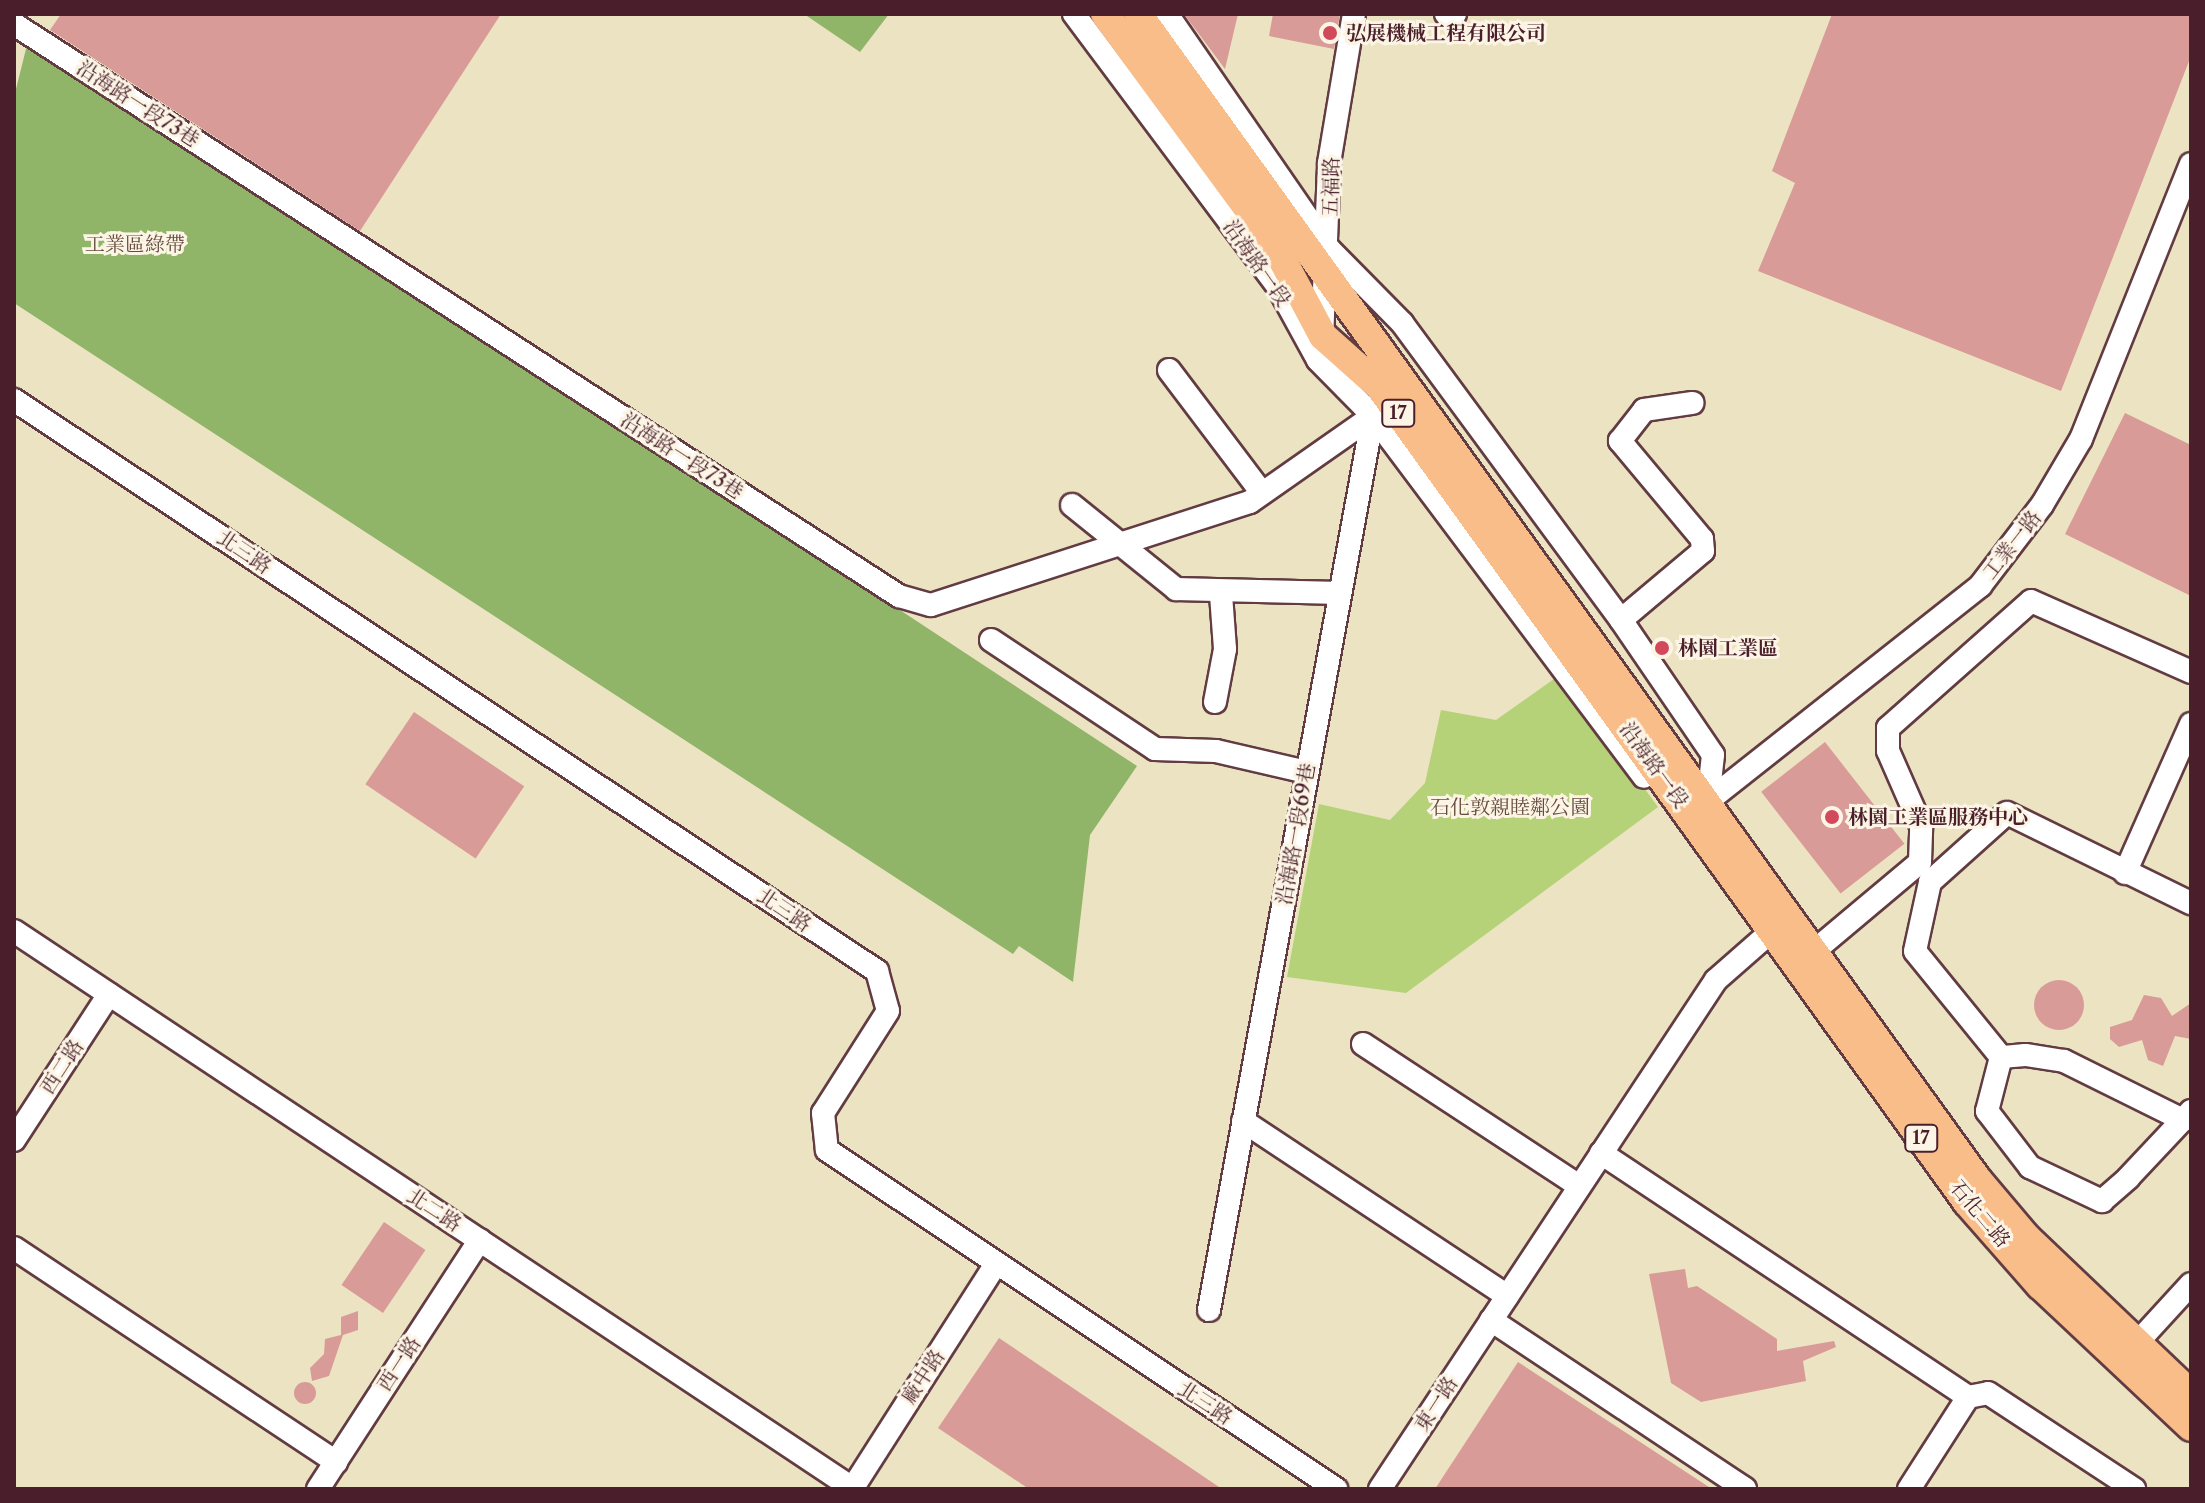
<!DOCTYPE html>
<html>
<head>
<meta charset="utf-8">
<style>
  body { margin:0 }
  #map { position:relative; width:2205px; height:1503px; overflow:hidden; background:#ece3c2; font-family:"Libre Caslon Text","Noto Serif TC",serif }
  div>[style] { position:absolute }
  [style*='--x'] { left:calc(var(--x)*1px); top:calc(var(--y)*1px); width:calc(var(--w)*1px); rotate:calc(var(--a)*1deg) }
  .green>* { inset:0; background:#b5d278 }
  .forest>* { inset:0; background:#90b468 }
  .building>* { inset:0; background:#d99b97; transform-origin:0 0 }
  .round { border-radius:50% }
  .roads { filter:drop-shadow(2px 0 #623c42) drop-shadow(-2px 0 #623c42) drop-shadow(0 2px #623c42) drop-shadow(0 -2px #623c42) }
  .minor>* { height:22px; margin:-11px; padding:0 11px; transform-origin:11px; border-radius:11px; background:#fff }
  .major>* { height:28px; margin:-14px; padding:0 14px; transform-origin:14px; border-radius:14px; background:#f8bd89 }
  .dots>* { width:22px; height:22px; translate:-50% -50%; box-sizing:border-box; border:4px solid #fcf5e5; border-radius:50% }
  span { translate:-50% -50%; white-space:nowrap; text-align:center; line-height:1.15; -webkit-text-stroke:6px #fcf5e5; paint-order:stroke }
  .shield-label span { padding:2px 6px; background:#fcf5e5; border:2px solid; border-radius:6px; -webkit-text-stroke-width:0 }
  .shield-label { font-size:18px; color:#4a1f2b; font-weight:700 }
  .poi-label { font-size:20px; color:#4a1f2b; font-weight:700 }
  .left { translate:0 -50%; text-align:left }
  .street-label { font-size:20px; color:#4a1f2b }
  .park-label { font-size:20px; color:#654c3e }
  .frame { position:absolute; inset:0; border:16px solid #4a1f2b; pointer-events:none }
</style>
</head>
<body>
<div id="map">
  <div class="green">
    <i style="clip-path:polygon(1561px 674px,1658px 807px,1406px 993px,1287px 977px,1319px 804px,1390px 820px,1425px 783px,1441px 710px,1496px 720px)"></i>
  </div>
  <div class="forest">
    <i style="clip-path:polygon(804px 14px,889px 14px,860px 52px)"></i>
    <i style="clip-path:polygon(29px 37px,1137px 766px,1090px 835px,1073px 982px,1019px 946px,1013px 954px,14px 303px,14px 97px)"></i>
  </div>
  <div class="building">
    <i style="clip-path:polygon(61px 14px,501px 14px,360px 231px,50px 30px)"></i>
    <i style="clip-path:polygon(1184px 14px,1238px 14px,1225px 69px)"></i>
    <i style="clip-path:polygon(1273px 14px,1340px 14px,1334px 49px,1269px 36px)"></i>
    <i style="clip-path:polygon(1832px 14px,2191px 14px,2191px 56px,2061px 391px,1758px 271px,1795px 183px,1772px 171px)"></i>
    <i style="clip-path:polygon(2125px 413px,2191px 445px,2191px 596px,2065px 534px)"></i>
    <i style="left:414px;top:712px;width:133px;height:87px;rotate:34deg"></i>
    <i style="left:1825px;top:742px;width:129px;height:81px;rotate:52deg"></i>
    <i class="round" style="left:2034px;top:980px;width:50px;height:50px"></i>
    <i style="clip-path:polygon(2144px 995px,2161px 998px,2172px 1016px,2191px 1003px,2191px 1039px,2175px 1036px,2163px 1066px,2148px 1060px,2142px 1040px,2119px 1047px,2110px 1039px,2110px 1027px,2132px 1020px)"></i>
    <i style="left:384px;top:1222px;width:50px;height:76px;rotate:34deg"></i>
    <i style="clip-path:polygon(1685px 1269px,1688px 1288px,1697px 1286px,1777px 1339px,1777px 1351px,1834px 1341px,1836px 1347px,1803px 1361px,1806px 1381px,1701px 1402px,1671px 1383px,1649px 1274px)"></i>
    <i style="clip-path:polygon(358px 1311px,358px 1330px,343px 1335px,329px 1376px,312px 1381px,310px 1368px,324px 1354px,325px 1339px,341px 1335px,341px 1317px)"></i>
    <i style="clip-path:polygon(999px 1338px,1222px 1489px,1029px 1489px,938px 1428px)"></i>
    <i style="clip-path:polygon(1518px 1362px,1712px 1489px,1435px 1489px)"></i>
    <i class="round" style="left:294px;top:1382px;width:22px;height:22px"></i>
  </div>
  <div class="roads">
    <div class="minor">
      <i style="--x:1074;--y:14;--w:341;--a:53.2"></i>
      <i style="--x:1278;--y:287;--w:83;--a:61.3"></i>
      <i style="--x:1318;--y:360;--w:78;--a:45.5"></i>
      <i style="--x:1373;--y:416;--w:451;--a:53.1"></i>
      <i style="--x:1167;--y:14;--w:287;--a:55.4"></i>
      <i style="--x:1330;--y:250;--w:103;--a:45.4"></i>
      <i style="--x:1402;--y:323;--w:369;--a:53.6"></i>
      <i style="--x:1621;--y:620;--w:163;--a:55.7"></i>
      <i style="--x:1713;--y:755;--w:45;--a:96.3"></i>
      <i style="--x:1446;--y:14;--w:9;--a:0"></i>
      <i style="--x:14;--y:24;--w:1054;--a:32.88"></i>
      <i style="--x:899;--y:596;--w:33;--a:16"></i>
      <i style="--x:931;--y:605;--w:335;--a:-17.9"></i>
      <i style="--x:1250;--y:502;--w:150;--a:-35"></i>
      <i style="--x:1322;--y:340;--w:177;--a:-87.7"></i>
      <i style="--x:1329;--y:163;--w:151;--a:-80.5"></i>
      <i style="--x:1169;--y:370;--w:154;--a:52.9"></i>
      <i style="--x:14;--y:400;--w:1035;--a:33.49"></i>
      <i style="--x:877;--y:971;--w:41;--a:74.6"></i>
      <i style="--x:888;--y:1011;--w:121;--a:122.5"></i>
      <i style="--x:823;--y:1113;--w:37;--a:84"></i>
      <i style="--x:827;--y:1150;--w:612;--a:33.66"></i>
      <i style="--x:1072;--y:505;--w:134;--a:38.9"></i>
      <i style="--x:1176;--y:589;--w:164;--a:1.4"></i>
      <i style="--x:1621;--y:620;--w:107;--a:-40.1"></i>
      <i style="--x:1703;--y:551;--w:12;--a:-95"></i>
      <i style="--x:1702;--y:539;--w:128;--a:-129.9"></i>
      <i style="--x:1620;--y:441;--w:39;--a:-52"></i>
      <i style="--x:1644;--y:410;--w:49;--a:-8.3"></i>
      <i style="--x:991;--y:640;--w:197;--a:33.6"></i>
      <i style="--x:1155;--y:749;--w:61;--a:1.9"></i>
      <i style="--x:1216;--y:751;--w:93;--a:13"></i>
      <i style="--x:1215;--y:702;--w:54;--a:-79.3"></i>
      <i style="--x:1225;--y:649;--w:54;--a:-94.2"></i>
      <i style="--x:1694;--y:812;--w:365;--a:-38.3"></i>
      <i style="--x:1980;--y:586;--w:102;--a:-52.6"></i>
      <i style="--x:2042;--y:505;--w:77;--a:-59.4"></i>
      <i style="--x:2081;--y:439;--w:296;--a:-68.2"></i>
      <i style="--x:2125;--y:873;--w:163;--a:-66.1"></i>
      <i style="--x:14;--y:931;--w:1008;--a:33.6"></i>
      <i style="--x:1801;--y:962;--w:155;--a:-40"></i>
      <i style="--x:1920;--y:862;--w:36;--a:-88"></i>
      <i style="--x:1921;--y:826;--w:82;--a:-113.7"></i>
      <i style="--x:1888;--y:751;--w:23;--a:-90"></i>
      <i style="--x:1888;--y:728;--w:191;--a:-41.6"></i>
      <i style="--x:2031;--y:601;--w:175;--a:23.9"></i>
      <i style="--x:1363;--y:1044;--w:258;--a:33.3"></i>
      <i style="--x:2001;--y:1057;--w:136;--a:-129.1"></i>
      <i style="--x:1915;--y:951;--w:71;--a:-77.7"></i>
      <i style="--x:1930;--y:882;--w:103;--a:-41.9"></i>
      <i style="--x:2007;--y:813;--w:205;--a:26.1"></i>
      <i style="--x:2183;--y:1120;--w:133;--a:-153.6"></i>
      <i style="--x:2064;--y:1061;--w:39;--a:-171"></i>
      <i style="--x:2025;--y:1055;--w:24;--a:175"></i>
      <i style="--x:2001;--y:1057;--w:56;--a:104.5"></i>
      <i style="--x:1987;--y:1111;--w:71;--a:52.5"></i>
      <i style="--x:2030;--y:1167;--w:80;--a:25.3"></i>
      <i style="--x:2102;--y:1201;--w:35;--a:-41"></i>
      <i style="--x:2128;--y:1178;--w:92;--a:-46.8"></i>
      <i style="--x:1243;--y:1121;--w:317;--a:33.5"></i>
      <i style="--x:14;--y:1140;--w:174;--a:-56.9"></i>
      <i style="--x:1601;--y:1153;--w:441;--a:33.6"></i>
      <i style="--x:1968;--y:1397;--w:20;--a:-11"></i>
      <i style="--x:1988;--y:1393;--w:175;--a:33.3"></i>
      <i style="--x:14;--y:1248;--w:387;--a:33.6"></i>
      <i style="--x:1209;--y:1310;--w:915;--a:-79.61"></i>
      <i style="--x:1491;--y:1320;--w:305;--a:33.6"></i>
      <i style="--x:2136;--y:1344;--w:81;--a:-47.5"></i>
      <i style="--x:318;--y:1489;--w:297;--a:-57"></i>
      <i style="--x:852;--y:1489;--w:266;--a:-57.4"></i>
      <i style="--x:1380;--y:1489;--w:610;--a:-56.57"></i>
      <i style="--x:1716;--y:980;--w:88;--a:-41.3"></i>
      <i style="--x:1909;--y:1489;--w:109;--a:-57.3"></i>
    </div>
    <div class="major">
      <i style="--x:1105;--y:14;--w:285;--a:53.7"></i>
      <i style="--x:1274;--y:244;--w:104;--a:62"></i>
      <i style="--x:1323;--y:336;--w:75;--a:41.8"></i>
      <i style="--x:1379;--y:386;--w:1006;--a:54.22"></i>
      <i style="--x:1967;--y:1202;--w:111;--a:48.7"></i>
      <i style="--x:2040;--y:1285;--w:207;--a:43.2"></i>
      <i style="--x:1138;--y:14;--w:1436;--a:54.24"></i>
      <i style="--x:1977;--y:1179;--w:76;--a:49.8"></i>
      <i style="--x:2026;--y:1237;--w:228;--a:43.6"></i>
    </div>
  </div>
  <div class="dots">
    <i style="left:1330px;top:33px;background:#d1495b"></i>
    <i style="left:1662px;top:648px;background:#d1495b"></i>
    <i style="left:1832px;top:817px;background:#d1495b"></i>
  </div>
  <div class="shield-label">
    <span style="left:1398px;top:413px">17</span>
    <span style="left:1921px;top:1138px">17</span>
  </div>
  <div class="poi-label">
    <span class="left" style="left:1346px;top:33px">弘展機械工程有限公司</span>
    <span class="left" style="left:1678px;top:648px">林園工業區</span>
    <span class="left" style="left:1848px;top:817px">林園工業區服務中心</span>
  </div>
  <div class="street-label">
    <span style="left:138px;top:104px;rotate:33deg">沿海路一段73巷</span>
    <span style="left:1331px;top:187px;rotate:-89deg">五福路</span>
    <span style="left:1257px;top:263px;rotate:55deg">沿海路一段</span>
    <span style="left:682px;top:456px;rotate:33deg">沿海路一段73巷</span>
    <span style="left:2012px;top:545px;rotate:-52deg">工業一路</span>
    <span style="left:244px;top:552px;rotate:34deg">北三路</span>
    <span style="left:1654px;top:765px;rotate:54deg">沿海路一段</span>
    <span style="left:1296px;top:834px;rotate:-80deg">沿海路一段69巷</span>
    <span style="left:784px;top:910px;rotate:34deg">北三路</span>
    <span style="left:62px;top:1067px;rotate:-57deg">西二路</span>
    <span style="left:434px;top:1210px;rotate:33deg">北二路</span>
    <span style="left:1980px;top:1214px;rotate:50deg">石化二路</span>
    <span style="left:399px;top:1364px;rotate:-57deg">西一路</span>
    <span style="left:923px;top:1377px;rotate:-57deg">廠中路</span>
    <span style="left:1205px;top:1403px;rotate:33deg">北三路</span>
    <span style="left:1436px;top:1404px;rotate:-57deg">東一路</span>
  </div>
  <div class="park-label">
    <span style="left:135px;top:244px">工業區綠帶</span>
    <span style="left:1510px;top:807px">石化敦親睦鄰公園</span>
  </div>
  <div class="frame"></div>
</div>
</body>
</html>
